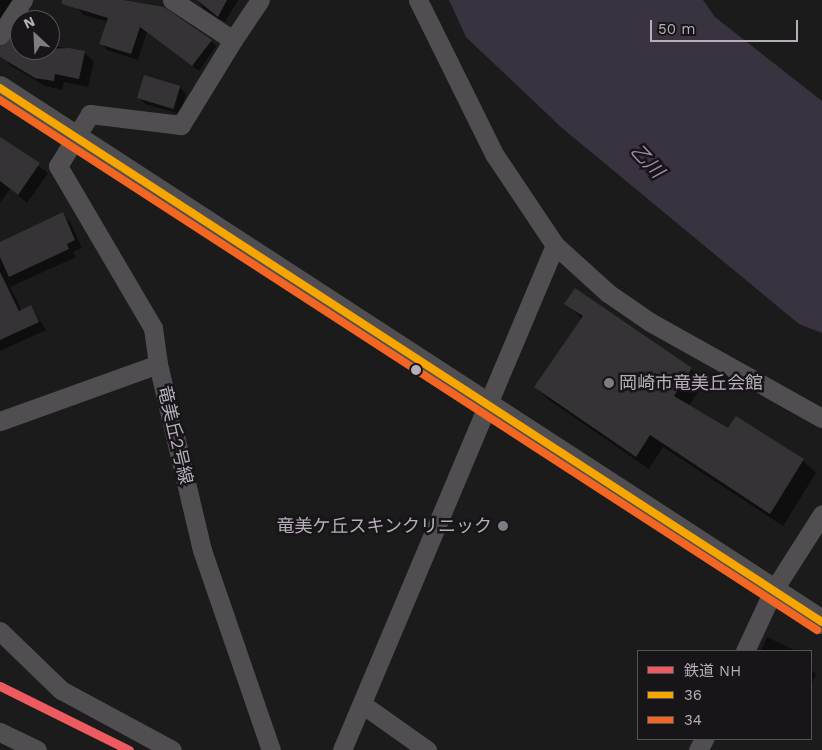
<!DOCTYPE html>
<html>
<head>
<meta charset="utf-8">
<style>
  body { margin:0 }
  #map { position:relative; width:822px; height:750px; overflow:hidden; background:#1b1b1b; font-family:"Work Sans","Noto Sans JP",sans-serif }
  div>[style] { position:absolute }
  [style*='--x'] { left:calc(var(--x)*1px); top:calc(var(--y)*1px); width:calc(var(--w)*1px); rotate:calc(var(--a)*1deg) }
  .water>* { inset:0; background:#393340 }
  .shadow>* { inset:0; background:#0007 }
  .building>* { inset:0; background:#353335; transform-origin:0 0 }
  .minor>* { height:19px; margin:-9.5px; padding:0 9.5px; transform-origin:9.5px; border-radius:9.5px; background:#504e51 }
  .tertiary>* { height:24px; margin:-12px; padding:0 12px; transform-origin:12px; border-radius:12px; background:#504e51 }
  .bus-1>* { height:8px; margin:-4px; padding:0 4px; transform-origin:4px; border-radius:4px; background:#f7a600 }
  .bus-2>* { height:8px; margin:-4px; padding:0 4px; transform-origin:4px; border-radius:4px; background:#f26522 }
  .rail-1>* { height:9px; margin:-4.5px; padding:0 4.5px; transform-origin:4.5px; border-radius:4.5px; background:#ed5a5f }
  .dots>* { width:14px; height:14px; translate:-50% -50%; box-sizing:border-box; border:2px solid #171517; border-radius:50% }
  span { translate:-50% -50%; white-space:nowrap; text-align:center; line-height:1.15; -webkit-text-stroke:5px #171517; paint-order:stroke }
  .poi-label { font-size:18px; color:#b7aeba }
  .left { translate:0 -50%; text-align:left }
  .right { translate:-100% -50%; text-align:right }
  .street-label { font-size:18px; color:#b7aeba }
  .water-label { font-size:19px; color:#9e8ab0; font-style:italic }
  .legend { position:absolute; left:637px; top:650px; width:175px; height:90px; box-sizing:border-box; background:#171517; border:1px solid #575258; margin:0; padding:6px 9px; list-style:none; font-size:15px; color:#b7aeba }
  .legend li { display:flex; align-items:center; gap:10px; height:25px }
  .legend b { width:25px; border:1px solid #575258 }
  .north { position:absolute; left:10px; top:10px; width:50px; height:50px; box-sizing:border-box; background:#171517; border:1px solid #575258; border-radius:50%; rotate:335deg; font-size:14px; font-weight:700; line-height:20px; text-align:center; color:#b7aeba }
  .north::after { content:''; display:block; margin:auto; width:18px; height:22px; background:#807b82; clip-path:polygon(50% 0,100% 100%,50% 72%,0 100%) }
  .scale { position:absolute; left:650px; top:20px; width:148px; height:22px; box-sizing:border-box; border:2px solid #b7aeba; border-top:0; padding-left:6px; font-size:15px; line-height:18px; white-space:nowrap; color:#b7aeba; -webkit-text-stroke:4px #171517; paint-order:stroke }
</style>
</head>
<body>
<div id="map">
  <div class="water">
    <i style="clip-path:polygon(449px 0,703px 0,715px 17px,822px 101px,822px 333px,799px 324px,562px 128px,466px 37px)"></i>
  </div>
  <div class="shadow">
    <i style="clip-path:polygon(0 0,18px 0,0 37px)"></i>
    <i style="clip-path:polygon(79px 0,116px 0,209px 39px,216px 46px,199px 71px,147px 32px,138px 60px,107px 50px,101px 43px,108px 22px,84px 15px,77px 8px)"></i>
    <i style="clip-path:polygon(198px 0,238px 0,225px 22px,204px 9px)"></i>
    <i style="clip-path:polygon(20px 27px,20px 50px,50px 50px,50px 35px,55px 40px,51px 45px,85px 53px,94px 62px,88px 87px,64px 82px,62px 90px,45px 86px,10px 65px,0 54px,0 46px,6px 46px)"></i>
    <i style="clip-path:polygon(180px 87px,186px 94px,180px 114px,145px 104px,139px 97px)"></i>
    <i style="clip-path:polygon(0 138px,48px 173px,27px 203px,10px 189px,0 203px)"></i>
    <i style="clip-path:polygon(62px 214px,70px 222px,82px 248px,73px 252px,76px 257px,10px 287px,22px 311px,31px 307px,46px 330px,0 351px,0 246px)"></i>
    <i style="clip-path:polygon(566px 303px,691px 369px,704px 382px,689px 406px,728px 429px,803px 460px,816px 473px,783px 526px,663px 447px,649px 469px,549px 400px,536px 387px,582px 319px)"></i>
    <i style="clip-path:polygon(767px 637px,796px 651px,761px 651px)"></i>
    <i style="clip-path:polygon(811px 670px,816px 674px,811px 686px)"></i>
  </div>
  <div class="building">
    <i style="clip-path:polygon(62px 0,123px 0,164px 7px,212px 40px,192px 66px,140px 27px,131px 54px,99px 44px,108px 18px,62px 4px)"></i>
    <i style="clip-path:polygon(197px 0,227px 0,218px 17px)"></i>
    <i style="clip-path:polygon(13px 36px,20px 37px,20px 50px,69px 48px,85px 51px,79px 79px,55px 74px,54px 81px,35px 78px,0 57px,0 46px)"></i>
    <i style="left:144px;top:75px;width:38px;height:24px;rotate:17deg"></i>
    <i style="clip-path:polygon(0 137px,40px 163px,18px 195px,0 181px)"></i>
    <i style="clip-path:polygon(63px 212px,75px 240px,67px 244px,69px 249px,9px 277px,0 257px,0 242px)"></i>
    <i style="clip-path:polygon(0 272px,19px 311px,31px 305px,39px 322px,0 340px)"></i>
    <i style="clip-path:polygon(575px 288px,692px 368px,674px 396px,728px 428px,736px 416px,804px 459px,770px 514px,650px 435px,636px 457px,534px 387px,583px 316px,564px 304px)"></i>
  </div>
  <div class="minor">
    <i style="--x:172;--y:0;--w:73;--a:33.3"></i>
    <i style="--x:233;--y:40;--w:100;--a:121.5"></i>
    <i style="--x:181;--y:125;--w:92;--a:-173.1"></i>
    <i style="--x:90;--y:114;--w:61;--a:121.6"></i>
    <i style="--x:58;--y:166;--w:188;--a:59.6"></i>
    <i style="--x:153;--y:328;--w:36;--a:82"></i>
    <i style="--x:158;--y:364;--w:191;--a:76.7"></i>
    <i style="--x:202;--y:550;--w:212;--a:71"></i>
    <i style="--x:418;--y:0;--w:172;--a:63.7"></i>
    <i style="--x:494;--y:154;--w:110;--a:56.2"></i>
    <i style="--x:555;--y:245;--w:72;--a:42.2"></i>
    <i style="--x:608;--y:293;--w:51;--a:34.6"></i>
    <i style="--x:650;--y:322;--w:197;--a:29.2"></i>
    <i style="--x:0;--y:35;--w:42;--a:-56.7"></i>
    <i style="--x:233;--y:40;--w:48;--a:-56"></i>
    <i style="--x:0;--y:421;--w:168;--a:-19.8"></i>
    <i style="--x:0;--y:631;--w:85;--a:44"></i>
    <i style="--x:61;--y:690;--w:126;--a:28.4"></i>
    <i style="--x:745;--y:651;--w:66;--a:-65"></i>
    <i style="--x:773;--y:591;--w:91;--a:-57.5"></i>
    <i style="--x:362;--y:704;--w:80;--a:35.3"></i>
    <i style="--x:0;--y:732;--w:41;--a:25.9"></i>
    <i style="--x:342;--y:750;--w:548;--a:-67.13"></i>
    <i style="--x:698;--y:750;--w:13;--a:-61"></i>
  </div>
  <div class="tertiary">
    <i style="--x:0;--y:88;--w:980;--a:33.01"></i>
  </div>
  <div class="bus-1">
    <i style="--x:0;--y:88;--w:980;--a:33.01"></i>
  </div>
  <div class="bus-2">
    <i style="--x:0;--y:100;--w:974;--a:32.97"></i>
  </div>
  <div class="rail-1">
    <i style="--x:0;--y:686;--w:144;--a:26.4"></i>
  </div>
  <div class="dots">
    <i style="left:416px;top:370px;background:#b7aeba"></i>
    <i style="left:609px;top:383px;background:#807b82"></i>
    <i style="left:503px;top:526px;background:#807b82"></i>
  </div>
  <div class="poi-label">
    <span class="left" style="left:619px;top:383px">岡崎市竜美丘会館</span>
    <span class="right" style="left:492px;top:526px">竜美ケ丘スキンクリニック</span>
  </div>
  <div class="street-label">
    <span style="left:175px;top:435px;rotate:77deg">竜美丘2号線</span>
  </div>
  <div class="water-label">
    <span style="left:647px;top:161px;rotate:47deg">乙川</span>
  </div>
  <ul class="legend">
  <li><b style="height:6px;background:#ed5a5f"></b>鉄道 NH</li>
  <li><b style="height:6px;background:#f7a600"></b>36</li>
  <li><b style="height:6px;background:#f26522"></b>34</li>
  </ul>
  <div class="north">N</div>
  <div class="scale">50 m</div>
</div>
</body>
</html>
